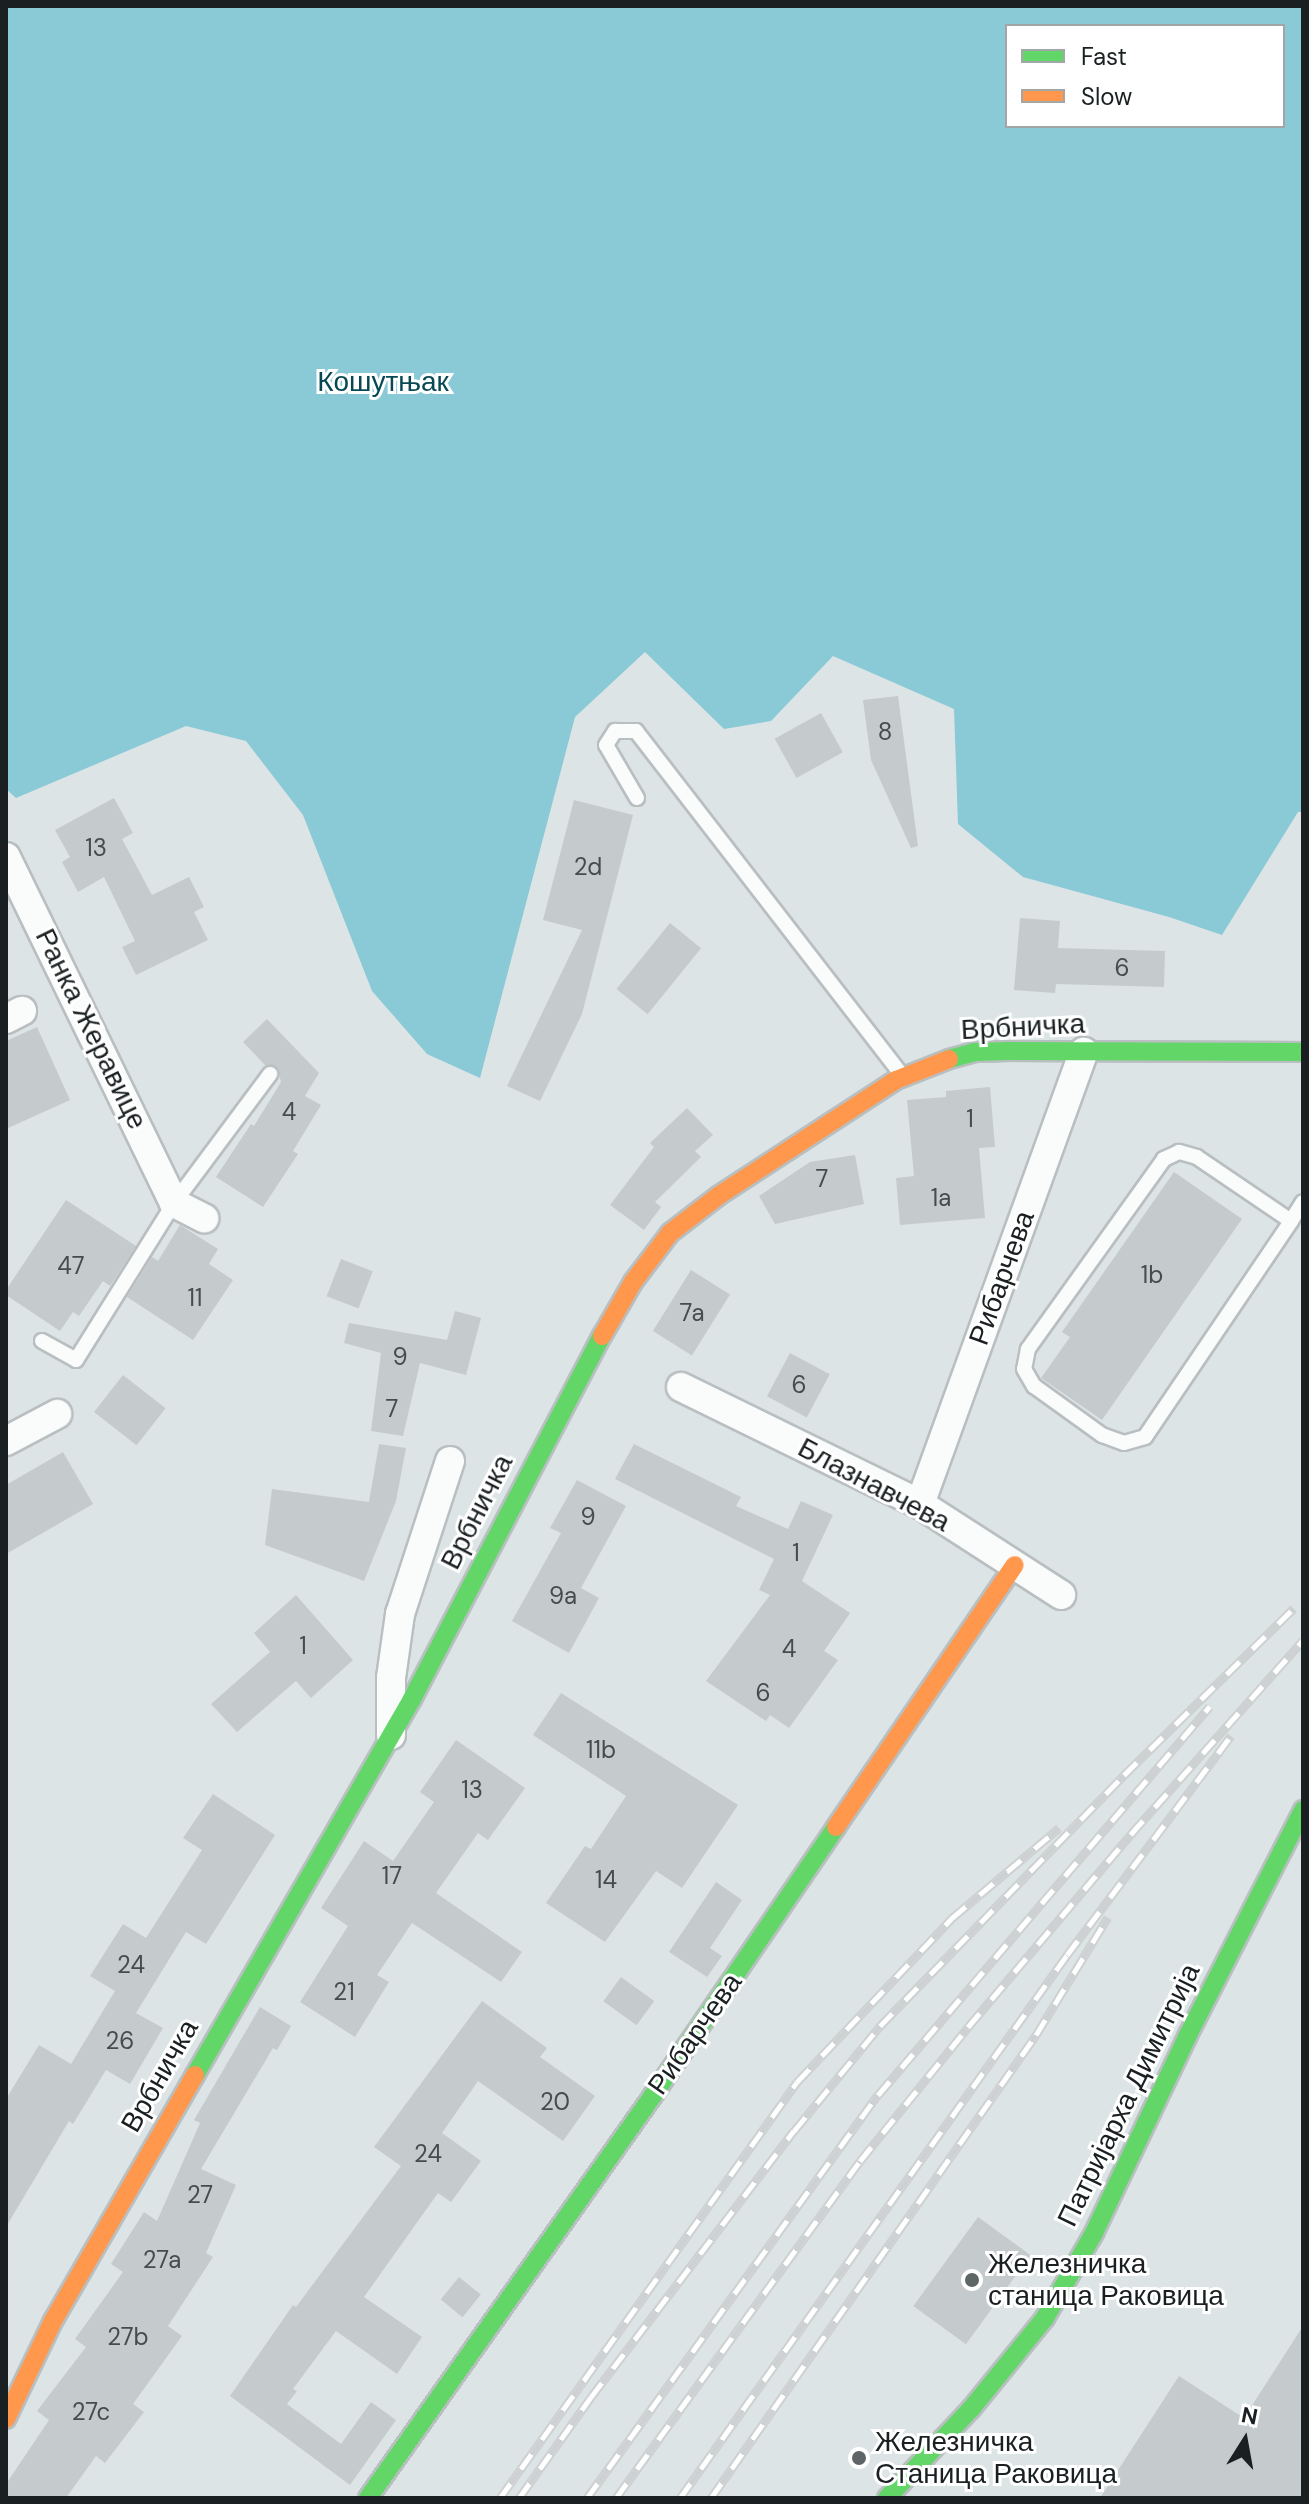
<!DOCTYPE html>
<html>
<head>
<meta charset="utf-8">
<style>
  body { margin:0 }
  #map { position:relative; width:1309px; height:2504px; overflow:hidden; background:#dce4e6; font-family:"DM Sans",sans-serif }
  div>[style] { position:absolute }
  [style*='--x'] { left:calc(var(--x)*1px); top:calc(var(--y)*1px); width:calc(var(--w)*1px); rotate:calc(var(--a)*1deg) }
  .forest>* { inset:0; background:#8ac9d6 }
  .building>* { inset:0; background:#c5cbcc; transform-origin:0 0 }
  .roads { filter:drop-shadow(2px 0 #b9bfc1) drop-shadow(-2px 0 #b9bfc1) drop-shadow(0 2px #b9bfc1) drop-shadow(0 -2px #b9bfc1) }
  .lane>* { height:14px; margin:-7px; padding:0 7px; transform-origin:7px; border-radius:7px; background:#fafbfb }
  .street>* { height:28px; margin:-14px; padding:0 14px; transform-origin:14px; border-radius:14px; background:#fafbfb }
  .fast>* { height:18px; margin:-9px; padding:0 9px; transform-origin:9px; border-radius:9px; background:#63d668 }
  .slow>* { height:18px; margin:-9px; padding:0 9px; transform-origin:9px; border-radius:9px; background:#ff974d }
  .rail>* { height:9px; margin-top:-4.5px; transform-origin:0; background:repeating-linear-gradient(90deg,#fff 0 18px,#ced1d2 0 36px); box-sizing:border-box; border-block:2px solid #ced1d2 }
  .dots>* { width:22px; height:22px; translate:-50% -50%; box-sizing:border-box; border:4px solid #fff; border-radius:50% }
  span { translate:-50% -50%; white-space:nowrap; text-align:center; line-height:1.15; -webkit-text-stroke:6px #fff; paint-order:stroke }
  .number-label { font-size:24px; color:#464c4e }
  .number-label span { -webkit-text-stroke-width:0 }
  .park-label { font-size:28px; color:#064954 }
  .street-label { font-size:28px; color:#1a2021 }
  .poi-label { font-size:28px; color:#1a2021 }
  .left { translate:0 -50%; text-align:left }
  .frame { position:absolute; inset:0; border:8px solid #1a2021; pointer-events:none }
  .legend { position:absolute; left:1005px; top:24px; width:280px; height:104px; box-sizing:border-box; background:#fff; border:2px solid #a3a6a6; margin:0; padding:10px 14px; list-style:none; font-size:24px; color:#1a2021 }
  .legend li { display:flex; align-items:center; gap:16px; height:40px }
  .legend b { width:40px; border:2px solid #a3a6a6 }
  .north { position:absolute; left:1205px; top:2400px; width:80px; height:80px; -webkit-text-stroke:6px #fff; paint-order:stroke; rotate:11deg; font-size:22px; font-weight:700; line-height:32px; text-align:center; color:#1a2021 }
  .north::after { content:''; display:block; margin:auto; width:28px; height:36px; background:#1a2021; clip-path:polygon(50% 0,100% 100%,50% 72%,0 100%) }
</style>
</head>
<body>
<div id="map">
  <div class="forest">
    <i style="clip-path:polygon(evenodd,6px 6px,1303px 6px,1303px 812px,1298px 812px,1222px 935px,1169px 917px,1023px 877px,958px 824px,954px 709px,833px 656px,771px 721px,724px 729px,645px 652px,575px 717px,480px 1078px,427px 1054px,372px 991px,303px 815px,246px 741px,186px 726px,16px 798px,6px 789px,6px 6px,1007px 26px,1283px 26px,1283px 126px,1007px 126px,1007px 26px)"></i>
  </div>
  <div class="building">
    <i style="clip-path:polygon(898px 696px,918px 846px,911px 848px,871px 760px,863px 700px)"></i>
    <i style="left:821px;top:713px;width:45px;height:53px;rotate:61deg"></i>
    <i style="clip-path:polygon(114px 798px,133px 833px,122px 839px,152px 895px,189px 877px,204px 907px,194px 912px,208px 940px,136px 975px,122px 947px,135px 941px,104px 877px,78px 892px,62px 862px,70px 857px,55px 830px)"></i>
    <i style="clip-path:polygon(574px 800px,633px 815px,582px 1014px,540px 1101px,507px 1086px,582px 930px,543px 920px)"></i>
    <i style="clip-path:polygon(1020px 918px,1060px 921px,1058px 948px,1165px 951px,1164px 987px,1056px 984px,1055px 993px,1014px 990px)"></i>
    <i style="left:670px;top:923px;width:40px;height:85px;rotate:39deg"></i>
    <i style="clip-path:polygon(267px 1019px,319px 1073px,305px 1096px,321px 1105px,293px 1151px,298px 1154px,263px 1207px,216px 1177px,251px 1124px,254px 1126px,281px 1082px,277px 1067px,265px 1065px,243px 1042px)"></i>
    <i style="clip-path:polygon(37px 1027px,70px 1100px,6px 1129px,6px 1041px)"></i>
    <i style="clip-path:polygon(990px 1087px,995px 1147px,979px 1148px,985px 1218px,900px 1225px,896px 1178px,914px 1176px,907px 1100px,946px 1097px,946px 1091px)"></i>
    <i style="clip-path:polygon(687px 1108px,713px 1135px,695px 1151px,701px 1157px,655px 1202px,661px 1207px,644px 1230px,610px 1205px,654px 1147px,650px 1143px)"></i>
    <i style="clip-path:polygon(855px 1155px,864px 1204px,775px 1224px,759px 1196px,810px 1162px)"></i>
    <i style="clip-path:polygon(1174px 1172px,1242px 1219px,1102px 1420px,1041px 1378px,1070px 1337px,1062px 1332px)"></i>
    <i style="clip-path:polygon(66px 1200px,136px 1246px,110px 1286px,103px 1281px,79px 1316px,73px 1312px,60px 1331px,6px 1295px,6px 1290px)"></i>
    <i style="clip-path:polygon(180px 1225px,218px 1249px,209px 1264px,233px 1280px,193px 1340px,127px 1297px,152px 1257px,158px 1261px)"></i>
    <i style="left:341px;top:1259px;width:34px;height:40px;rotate:21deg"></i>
    <i style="left:691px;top:1270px;width:46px;height:72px;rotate:32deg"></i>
    <i style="clip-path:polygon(455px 1311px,481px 1318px,466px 1375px,420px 1363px,403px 1436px,371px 1431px,381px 1353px,344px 1343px,349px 1323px,447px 1340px)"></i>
    <i style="left:790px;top:1353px;width:45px;height:49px;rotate:28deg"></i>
    <i style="left:123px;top:1375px;width:54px;height:47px;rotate:38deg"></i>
    <i style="clip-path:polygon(379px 1444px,406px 1448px,396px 1501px,364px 1581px,265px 1545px,272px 1489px,369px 1502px)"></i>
    <i style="clip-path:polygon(634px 1444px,741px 1497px,736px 1506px,788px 1529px,801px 1501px,833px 1515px,802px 1581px,850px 1613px,824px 1651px,838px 1660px,789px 1728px,770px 1715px,766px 1721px,706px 1681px,770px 1595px,759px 1590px,774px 1559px,615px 1479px)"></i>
    <i style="clip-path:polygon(63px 1452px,93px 1504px,6px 1554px,6px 1485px)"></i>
    <i style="clip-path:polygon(577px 1480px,626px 1506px,581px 1588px,599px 1598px,569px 1653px,512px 1621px,561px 1533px,550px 1528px)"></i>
    <i style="clip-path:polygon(296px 1595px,353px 1660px,311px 1698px,296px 1681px,237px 1732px,211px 1704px,270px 1652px,254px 1633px)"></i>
    <i style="clip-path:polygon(561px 1693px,738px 1805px,682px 1888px,656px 1871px,605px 1942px,546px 1903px,585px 1846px,591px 1849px,626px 1796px,533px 1735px)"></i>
    <i style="clip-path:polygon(456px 1740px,525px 1788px,488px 1840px,478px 1833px,436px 1893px,522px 1952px,501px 1982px,412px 1923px,377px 1975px,389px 1982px,355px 2037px,300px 2002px,348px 1926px,321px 1908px,364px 1841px,393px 1861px,434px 1802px,420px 1792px)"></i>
    <i style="clip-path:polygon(213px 1794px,275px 1835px,206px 1944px,186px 1932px,136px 2013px,163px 2028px,130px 2084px,106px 2070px,73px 2124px,69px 2121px,6px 2227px,6px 2099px,39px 2045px,71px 2064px,115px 1991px,90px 1976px,123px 1924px,146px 1938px,202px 1850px,183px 1838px)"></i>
    <i style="clip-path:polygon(716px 1882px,742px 1900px,710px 1948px,722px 1956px,707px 1977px,669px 1952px)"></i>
    <i style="left:621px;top:1977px;width:41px;height:30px;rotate:36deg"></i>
    <i style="clip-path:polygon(482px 2001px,547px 2048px,540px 2057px,595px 2096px,563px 2141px,478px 2081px,442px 2133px,481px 2161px,451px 2202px,438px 2193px,364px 2297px,422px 2337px,397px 2374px,336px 2331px,293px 2389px,297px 2391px,287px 2404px,341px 2444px,371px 2402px,396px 2420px,350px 2485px,230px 2396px,293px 2305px,296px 2307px,401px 2166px,374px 2147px)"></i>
    <i style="clip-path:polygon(260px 2007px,291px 2026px,277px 2050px,273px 2048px,201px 2169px,236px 2185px,206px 2253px,213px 2257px,168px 2326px,182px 2336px,133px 2404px,144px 2412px,105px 2463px,96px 2456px,66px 2498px,6px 2498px,6px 2484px,49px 2420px,37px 2411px,86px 2347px,75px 2339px,123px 2272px,111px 2264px,144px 2212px,157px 2221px,200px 2123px,194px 2120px)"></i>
    <i style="left:978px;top:2217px;width:65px;height:110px;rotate:36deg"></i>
    <i style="left:459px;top:2277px;width:28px;height:29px;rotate:39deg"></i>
    <i style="clip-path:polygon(1303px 2326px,1303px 2498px,1100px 2498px,1179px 2376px,1244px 2418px)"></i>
  </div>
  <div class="roads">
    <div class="lane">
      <i style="--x:637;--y:798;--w:61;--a:-120.3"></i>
      <i style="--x:606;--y:745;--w:17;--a:-57"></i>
      <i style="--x:615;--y:731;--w:21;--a:0"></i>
      <i style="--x:636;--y:731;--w:436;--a:52.3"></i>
      <i style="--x:1291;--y:1221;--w:114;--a:-145.8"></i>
      <i style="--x:1197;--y:1157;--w:19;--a:-164"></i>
      <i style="--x:1179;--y:1152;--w:17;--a:155"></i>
      <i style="--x:1164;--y:1159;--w:234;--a:125.6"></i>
      <i style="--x:1028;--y:1349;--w:20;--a:101"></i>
      <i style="--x:1024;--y:1369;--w:20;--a:60"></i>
      <i style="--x:1034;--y:1386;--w:84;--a:35.8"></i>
      <i style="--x:1102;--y:1435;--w:23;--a:20"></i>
      <i style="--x:1124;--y:1443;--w:22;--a:-16"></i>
      <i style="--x:1145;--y:1437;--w:261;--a:-55.9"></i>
      <i style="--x:1291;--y:1221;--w:22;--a:-58"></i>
      <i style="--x:42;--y:1341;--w:39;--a:29"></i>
      <i style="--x:76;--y:1360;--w:185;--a:-58"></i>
      <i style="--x:174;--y:1203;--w:161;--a:-53.3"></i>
    </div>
    <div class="street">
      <i style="--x:6;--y:857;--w:385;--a:64.1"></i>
      <i style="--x:174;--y:1203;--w:34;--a:27"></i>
      <i style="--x:6;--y:1019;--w:18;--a:-27"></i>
      <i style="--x:681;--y:1387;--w:266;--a:26.1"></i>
      <i style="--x:920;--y:1504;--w:168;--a:32.8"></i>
      <i style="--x:6;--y:1441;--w:58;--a:-27.9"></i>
      <i style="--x:920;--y:1504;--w:481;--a:-70.1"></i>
      <i style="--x:391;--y:1735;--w:57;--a:-90"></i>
      <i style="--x:391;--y:1678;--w:65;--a:-82"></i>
      <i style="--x:400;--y:1614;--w:161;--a:-71.9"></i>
    </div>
    <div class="fast">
      <i style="--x:949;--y:1059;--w:28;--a:-15"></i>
      <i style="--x:976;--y:1052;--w:32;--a:-2"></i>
      <i style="--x:1008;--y:1051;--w:295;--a:0.2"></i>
      <i style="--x:195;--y:2075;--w:434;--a:-60"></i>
      <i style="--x:412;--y:1699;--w:410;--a:-62.4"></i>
      <i style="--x:368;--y:2498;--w:495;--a:-54.7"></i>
      <i style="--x:654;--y:2094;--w:323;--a:-55.7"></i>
      <i style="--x:887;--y:2498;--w:122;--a:-46.7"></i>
      <i style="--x:971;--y:2409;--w:117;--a:-50.9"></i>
      <i style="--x:1045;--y:2318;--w:98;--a:-60"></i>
      <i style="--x:1094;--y:2233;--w:219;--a:-64.6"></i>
      <i style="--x:1188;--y:2035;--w:253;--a:-62.9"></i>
    </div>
    <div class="slow">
      <i style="--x:602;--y:1336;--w:62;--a:-60.1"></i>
      <i style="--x:633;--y:1282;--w:61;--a:-52.9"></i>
      <i style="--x:670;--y:1233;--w:61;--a:-37.6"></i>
      <i style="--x:718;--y:1196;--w:212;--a:-33.1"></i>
      <i style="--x:896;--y:1080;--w:57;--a:-21.6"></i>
      <i style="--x:836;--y:1827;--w:317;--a:-55.7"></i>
      <i style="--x:6;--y:2419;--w:109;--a:-64.4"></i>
      <i style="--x:53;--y:2321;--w:284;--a:-60"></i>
    </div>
  </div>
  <div class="rail">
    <i style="--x:500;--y:2498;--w:511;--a:-54.48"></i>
    <i style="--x:797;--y:2082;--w:226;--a:-46.6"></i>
    <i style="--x:952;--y:1918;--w:140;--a:-40.1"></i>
    <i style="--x:519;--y:2498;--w:124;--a:-54.5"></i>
    <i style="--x:591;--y:2397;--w:335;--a:-52.7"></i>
    <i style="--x:794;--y:2131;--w:136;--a:-50.7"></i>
    <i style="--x:880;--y:2026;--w:350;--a:-45.8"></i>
    <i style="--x:1124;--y:1775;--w:238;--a:-44.5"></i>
    <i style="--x:587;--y:2498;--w:497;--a:-54.2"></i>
    <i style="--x:878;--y:2095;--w:511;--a:-49.52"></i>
    <i style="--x:616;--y:2498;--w:416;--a:-54.1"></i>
    <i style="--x:860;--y:2161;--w:172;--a:-51.1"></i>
    <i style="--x:968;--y:2027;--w:253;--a:-49.8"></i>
    <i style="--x:1131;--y:1834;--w:259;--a:-48.4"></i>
    <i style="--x:680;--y:2498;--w:667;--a:-54.52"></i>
    <i style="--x:1067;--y:1955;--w:274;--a:-53.2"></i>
    <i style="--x:711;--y:2498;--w:566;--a:-54.93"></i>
    <i style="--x:1036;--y:2035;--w:138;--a:-58.6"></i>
  </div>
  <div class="dots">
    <i style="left:972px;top:2280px;background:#5e6566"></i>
    <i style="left:859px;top:2458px;background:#5e6566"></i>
  </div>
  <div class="number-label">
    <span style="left:885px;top:732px">8</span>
    <span style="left:96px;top:848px">13</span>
    <span style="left:588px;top:867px">2d</span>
    <span style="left:1122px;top:968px">6</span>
    <span style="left:289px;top:1112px">4</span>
    <span style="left:970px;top:1119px">1</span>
    <span style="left:822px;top:1179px">7</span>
    <span style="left:941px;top:1198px">1a</span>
    <span style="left:71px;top:1266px">47</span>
    <span style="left:1152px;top:1275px">1b</span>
    <span style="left:195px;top:1298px">11</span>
    <span style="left:692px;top:1313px">7a</span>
    <span style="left:400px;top:1357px">9</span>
    <span style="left:799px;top:1385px">6</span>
    <span style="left:392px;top:1409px">7</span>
    <span style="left:588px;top:1517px">9</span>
    <span style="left:796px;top:1553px">1</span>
    <span style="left:563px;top:1596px">9a</span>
    <span style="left:303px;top:1646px">1</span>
    <span style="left:789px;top:1649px">4</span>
    <span style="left:763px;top:1693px">6</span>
    <span style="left:601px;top:1750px">11b</span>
    <span style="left:472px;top:1790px">13</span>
    <span style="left:392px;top:1876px">17</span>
    <span style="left:606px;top:1880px">14</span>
    <span style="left:131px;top:1965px">24</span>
    <span style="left:344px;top:1992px">21</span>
    <span style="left:120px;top:2041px">26</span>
    <span style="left:555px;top:2102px">20</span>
    <span style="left:428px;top:2154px">24</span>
    <span style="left:200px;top:2195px">27</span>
    <span style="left:162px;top:2260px">27a</span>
    <span style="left:128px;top:2337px">27b</span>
    <span style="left:91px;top:2412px">27c</span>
  </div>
  <div class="park-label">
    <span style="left:383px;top:382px">Кошутњак</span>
  </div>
  <div class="street-label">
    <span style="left:1023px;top:1027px;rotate:-3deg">Врбничка</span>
    <span style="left:91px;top:1029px;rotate:64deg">Ранка Жеравице</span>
    <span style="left:1002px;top:1278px;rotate:-70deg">Рибарчева</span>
    <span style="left:874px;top:1485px;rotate:28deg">Блазнавчева</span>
    <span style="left:477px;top:1512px;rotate:-63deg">Врбничка</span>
    <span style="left:695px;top:2034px;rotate:-55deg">Рибарчева</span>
    <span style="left:160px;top:2076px;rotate:-60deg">Врбничка</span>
    <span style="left:1129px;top:2095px;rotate:-64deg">Патријарха Димитрија</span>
  </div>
  <div class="poi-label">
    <span class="left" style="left:988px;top:2280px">Железничка<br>станица Раковица</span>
    <span class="left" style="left:875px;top:2458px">Железничка<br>Станица Раковица</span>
  </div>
  <div class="frame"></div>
  <ul class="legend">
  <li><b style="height:10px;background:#63d668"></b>Fast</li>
  <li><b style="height:10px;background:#ff974d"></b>Slow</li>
  </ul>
  <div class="north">N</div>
</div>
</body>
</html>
